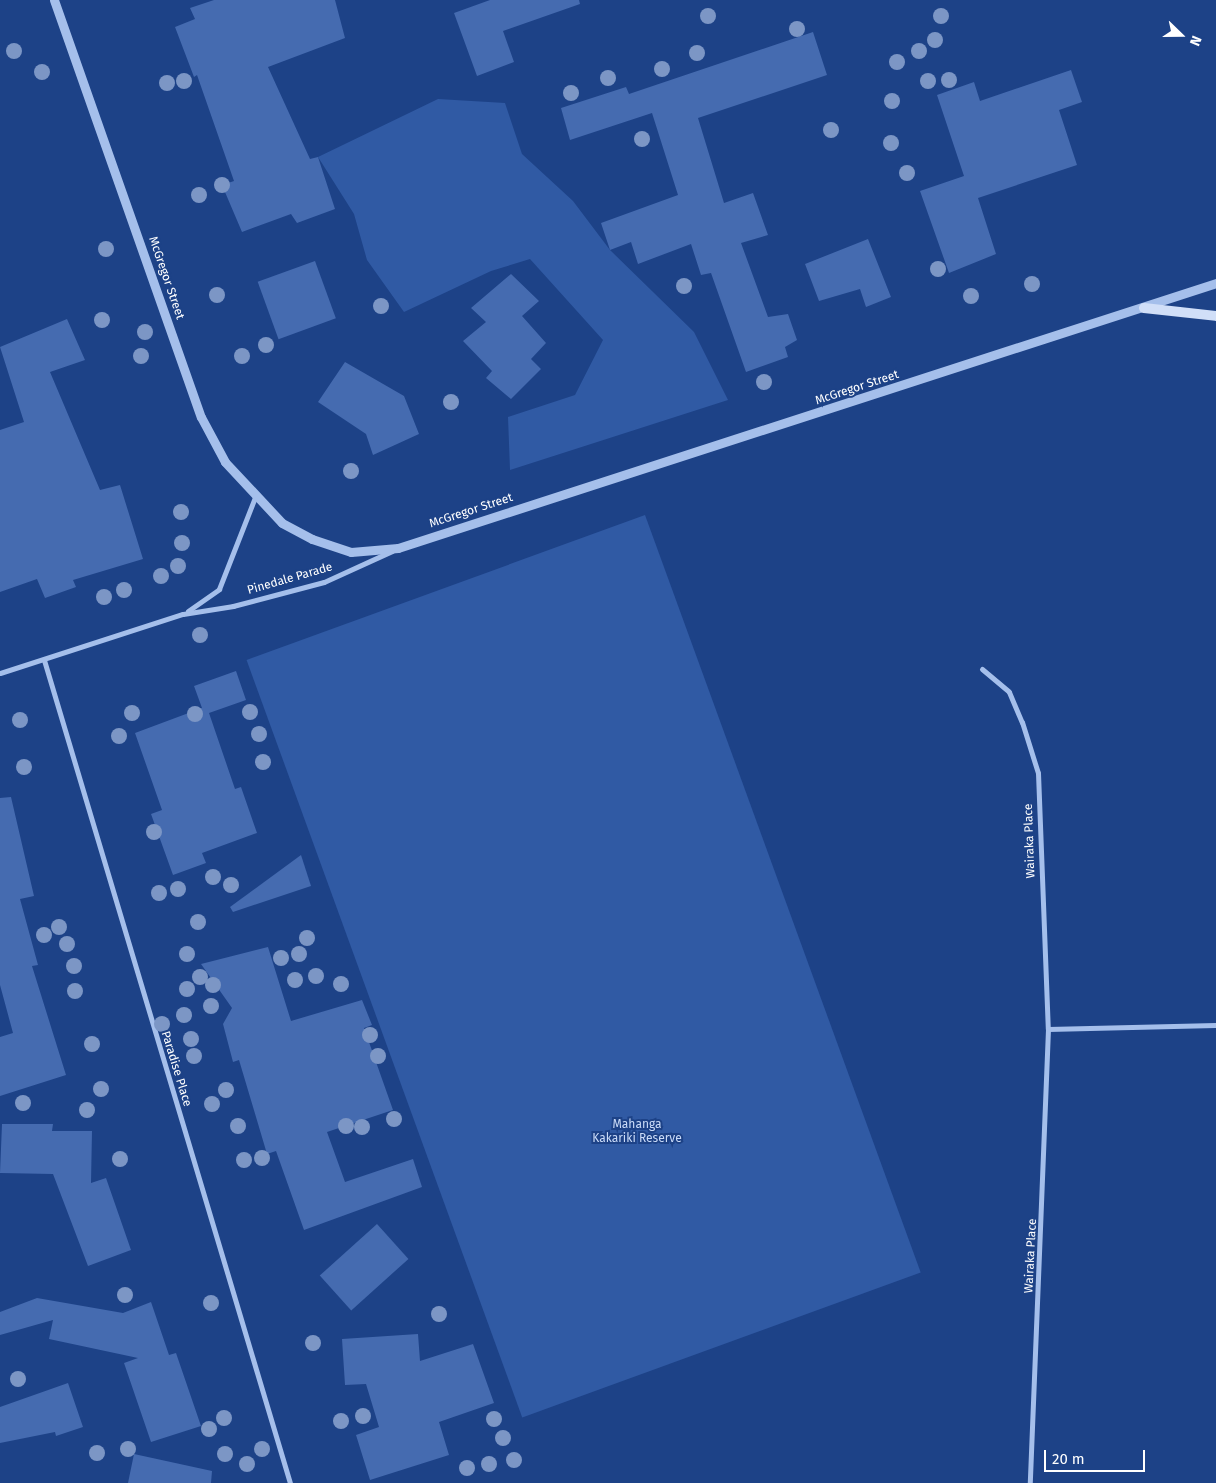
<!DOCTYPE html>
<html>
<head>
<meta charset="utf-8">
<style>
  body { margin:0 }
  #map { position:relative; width:1216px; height:1483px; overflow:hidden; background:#1d4287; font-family:"Fira Sans",sans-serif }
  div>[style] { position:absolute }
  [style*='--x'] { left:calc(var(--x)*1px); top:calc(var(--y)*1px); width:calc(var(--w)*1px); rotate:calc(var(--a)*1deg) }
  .green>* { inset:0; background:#305aa4; transform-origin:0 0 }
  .building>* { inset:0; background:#456bb0; transform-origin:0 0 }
  .minor>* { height:5px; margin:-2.5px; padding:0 2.5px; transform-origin:2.5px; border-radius:2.5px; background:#a5bfeb }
  .tertiary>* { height:9px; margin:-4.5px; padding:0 4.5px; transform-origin:4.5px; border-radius:4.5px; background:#a5bfeb }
  .secondary>* { height:10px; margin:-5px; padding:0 5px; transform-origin:5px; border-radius:5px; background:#d1dff8 }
  .trees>* { width:16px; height:16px; margin:-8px; border-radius:50%; background:#7c96c5 }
  span { translate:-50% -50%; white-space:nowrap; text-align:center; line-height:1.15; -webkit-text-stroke:4px #1d4287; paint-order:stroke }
  .street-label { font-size:12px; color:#fff }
  .park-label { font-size:12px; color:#cadbf8 }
  .north { position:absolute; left:1156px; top:10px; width:50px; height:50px; -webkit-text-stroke:4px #1d4287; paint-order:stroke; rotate:112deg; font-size:14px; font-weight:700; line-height:20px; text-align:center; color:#fff }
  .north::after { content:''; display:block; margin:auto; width:18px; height:22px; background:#fff; clip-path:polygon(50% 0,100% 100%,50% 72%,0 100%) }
  .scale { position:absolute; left:1044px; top:1450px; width:101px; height:22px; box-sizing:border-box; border:2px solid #fff; border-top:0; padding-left:6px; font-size:15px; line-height:18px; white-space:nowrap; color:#fff; -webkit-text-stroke:4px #1d4287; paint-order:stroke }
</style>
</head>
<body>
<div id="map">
  <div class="green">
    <i style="clip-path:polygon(438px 99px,505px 103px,522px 154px,573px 201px,610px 250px,694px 332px,728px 400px,510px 470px,508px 417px,575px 395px,603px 340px,530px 259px,491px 271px,404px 312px,367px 260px,354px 214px,318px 157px)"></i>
    <i style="left:645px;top:515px;width:806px;height:424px;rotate:70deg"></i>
  </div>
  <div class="building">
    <i style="clip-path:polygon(214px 0,335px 0,345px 38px,268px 67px,310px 159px,318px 157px,335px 209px,297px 223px,291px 214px,242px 232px,222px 185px,234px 181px,197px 75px,194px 77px,175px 27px,195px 19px,190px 8px)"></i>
    <i style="clip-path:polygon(490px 0,579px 0,580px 4px,503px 31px,514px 62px,477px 76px,454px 13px)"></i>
    <i style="clip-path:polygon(813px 32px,827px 75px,698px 118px,724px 203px,753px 193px,768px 235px,741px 243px,768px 317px,788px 314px,797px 340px,785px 347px,788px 357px,746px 372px,711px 273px,701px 275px,691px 244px,638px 264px,631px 242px,610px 250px,601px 223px,678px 195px,652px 113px,570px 140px,561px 108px,626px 87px,629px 94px)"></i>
    <i style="clip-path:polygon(1071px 70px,1082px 102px,1059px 110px,1077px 165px,978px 198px,996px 254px,949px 273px,920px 191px,964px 176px,937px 95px,974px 82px,980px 101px)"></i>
    <i style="clip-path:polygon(868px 239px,891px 297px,866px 307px,860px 289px,819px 301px,805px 264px)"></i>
    <i style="left:315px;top:261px;width:61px;height:61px;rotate:70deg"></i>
    <i style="clip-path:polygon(511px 274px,539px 301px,522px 316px,546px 343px,531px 359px,541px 369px,511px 399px,486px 378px,492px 371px,463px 341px,486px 322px,471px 308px)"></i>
    <i style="clip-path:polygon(67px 319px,85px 360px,50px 372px,100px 490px,120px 485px,143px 559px,73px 580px,76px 587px,45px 598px,37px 579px,0 592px,0 430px,24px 422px,0 347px)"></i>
    <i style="clip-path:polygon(345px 362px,404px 396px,419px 434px,373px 455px,366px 434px,318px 402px)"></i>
    <i style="clip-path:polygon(236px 671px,246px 700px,209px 713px,235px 789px,241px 787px,257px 833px,202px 853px,206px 863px,173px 875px,151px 814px,162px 810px,135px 733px,202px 708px,194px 686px)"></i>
    <i style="clip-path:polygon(11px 797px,34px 896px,20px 899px,38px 965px,32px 966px,66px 1075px,0 1096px,0 1037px,13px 1033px,0 985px,0 798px)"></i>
    <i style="clip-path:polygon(301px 855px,311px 886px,233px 912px,230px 907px)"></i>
    <i style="clip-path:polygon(268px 947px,291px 1021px,362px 1000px,372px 1025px,364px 1028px,393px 1110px,327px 1132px,345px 1182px,413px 1159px,422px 1187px,304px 1230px,276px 1151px,267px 1154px,239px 1060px,233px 1062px,223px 1024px,232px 1008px,201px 964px)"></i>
    <i style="clip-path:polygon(2px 1124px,53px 1124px,52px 1131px,92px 1131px,91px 1183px,106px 1178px,131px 1250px,88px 1266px,53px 1174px,0 1173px)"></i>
    <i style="left:377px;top:1224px;width:47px;height:77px;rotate:48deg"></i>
    <i style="clip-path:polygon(37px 1298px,123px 1313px,151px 1302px,169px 1355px,176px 1353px,201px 1426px,151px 1442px,124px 1363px,138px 1358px,49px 1339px,53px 1320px,0 1335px,0 1312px)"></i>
    <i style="clip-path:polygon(418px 1334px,420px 1361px,473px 1344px,494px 1403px,439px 1422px,449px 1455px,370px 1480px,356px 1435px,379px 1427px,366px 1384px,345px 1385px,342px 1339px)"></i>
    <i style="clip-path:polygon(68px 1383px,83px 1427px,56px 1436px,55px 1432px,0 1443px,0 1407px)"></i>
    <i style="clip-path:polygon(134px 1454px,212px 1471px,211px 1483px,128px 1483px)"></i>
  </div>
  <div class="minor">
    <i style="--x:188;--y:611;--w:38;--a:-35"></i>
    <i style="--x:219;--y:589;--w:99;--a:-68.6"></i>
    <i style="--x:44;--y:660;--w:859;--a:73.36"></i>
    <i style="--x:982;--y:669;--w:35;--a:40"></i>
    <i style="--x:1009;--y:692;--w:33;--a:67"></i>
    <i style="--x:1022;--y:722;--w:53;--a:72.6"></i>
    <i style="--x:1038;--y:773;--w:256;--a:87.8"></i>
    <i style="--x:1048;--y:1029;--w:454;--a:92.3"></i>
    <i style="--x:0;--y:673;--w:192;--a:-17.9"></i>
    <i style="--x:183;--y:614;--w:51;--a:-9.1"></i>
    <i style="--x:233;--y:606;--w:94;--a:-14.8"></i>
    <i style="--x:324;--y:582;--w:75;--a:-24.5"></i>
    <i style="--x:1048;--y:1029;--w:168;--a:-1.4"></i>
  </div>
  <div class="tertiary">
    <i style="--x:54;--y:0;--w:442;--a:70.6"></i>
    <i style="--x:201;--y:417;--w:51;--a:61.9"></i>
    <i style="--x:225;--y:462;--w:83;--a:46.9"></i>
    <i style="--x:282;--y:523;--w:34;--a:28"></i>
    <i style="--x:312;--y:539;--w:41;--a:18.4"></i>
    <i style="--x:351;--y:552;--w:47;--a:-4.9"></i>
    <i style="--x:398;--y:548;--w:860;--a:-17.95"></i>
  </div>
  <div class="secondary">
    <i style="--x:1144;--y:308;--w:72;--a:6.3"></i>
  </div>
  <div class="trees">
    <i style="left:708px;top:16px"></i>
    <i style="left:941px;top:16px"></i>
    <i style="left:797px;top:29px"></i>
    <i style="left:935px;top:40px"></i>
    <i style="left:14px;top:51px"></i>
    <i style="left:919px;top:51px"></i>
    <i style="left:697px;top:53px"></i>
    <i style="left:897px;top:62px"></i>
    <i style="left:662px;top:69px"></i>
    <i style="left:42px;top:72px"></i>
    <i style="left:608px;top:78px"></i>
    <i style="left:949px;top:80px"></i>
    <i style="left:184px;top:81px"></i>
    <i style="left:928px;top:81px"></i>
    <i style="left:167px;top:83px"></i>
    <i style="left:571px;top:93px"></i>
    <i style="left:892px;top:101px"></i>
    <i style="left:831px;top:130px"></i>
    <i style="left:642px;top:139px"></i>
    <i style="left:891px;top:143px"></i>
    <i style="left:907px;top:173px"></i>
    <i style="left:222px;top:185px"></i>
    <i style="left:199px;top:195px"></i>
    <i style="left:106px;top:249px"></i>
    <i style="left:938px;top:269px"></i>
    <i style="left:1032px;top:284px"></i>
    <i style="left:684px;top:286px"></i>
    <i style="left:217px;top:295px"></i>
    <i style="left:971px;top:296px"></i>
    <i style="left:381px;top:306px"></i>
    <i style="left:102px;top:320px"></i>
    <i style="left:145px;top:332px"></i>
    <i style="left:266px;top:345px"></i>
    <i style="left:141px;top:356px"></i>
    <i style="left:242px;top:356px"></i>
    <i style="left:764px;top:382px"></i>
    <i style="left:451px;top:402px"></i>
    <i style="left:351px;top:471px"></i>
    <i style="left:181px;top:512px"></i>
    <i style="left:182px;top:543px"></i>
    <i style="left:178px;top:566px"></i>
    <i style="left:161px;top:576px"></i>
    <i style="left:124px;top:590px"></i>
    <i style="left:104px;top:597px"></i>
    <i style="left:200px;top:635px"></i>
    <i style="left:250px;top:712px"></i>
    <i style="left:132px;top:713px"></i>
    <i style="left:195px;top:714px"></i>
    <i style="left:20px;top:720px"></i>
    <i style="left:259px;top:734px"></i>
    <i style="left:119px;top:736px"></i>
    <i style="left:263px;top:762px"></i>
    <i style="left:24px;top:767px"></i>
    <i style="left:154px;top:832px"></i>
    <i style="left:213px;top:877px"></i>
    <i style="left:231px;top:885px"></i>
    <i style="left:178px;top:889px"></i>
    <i style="left:159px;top:893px"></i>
    <i style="left:198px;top:922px"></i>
    <i style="left:59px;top:927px"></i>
    <i style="left:44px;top:935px"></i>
    <i style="left:307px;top:938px"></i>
    <i style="left:67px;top:944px"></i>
    <i style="left:187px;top:954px"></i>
    <i style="left:299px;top:954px"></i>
    <i style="left:281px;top:958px"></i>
    <i style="left:74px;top:966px"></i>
    <i style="left:316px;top:976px"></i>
    <i style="left:200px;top:977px"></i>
    <i style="left:295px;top:980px"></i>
    <i style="left:341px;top:984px"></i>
    <i style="left:213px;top:985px"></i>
    <i style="left:187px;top:989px"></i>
    <i style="left:75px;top:991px"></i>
    <i style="left:211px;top:1006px"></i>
    <i style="left:184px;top:1015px"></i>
    <i style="left:162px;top:1024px"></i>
    <i style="left:370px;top:1035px"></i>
    <i style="left:191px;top:1039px"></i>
    <i style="left:92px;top:1044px"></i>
    <i style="left:194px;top:1056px"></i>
    <i style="left:378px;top:1056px"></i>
    <i style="left:101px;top:1089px"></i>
    <i style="left:226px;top:1090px"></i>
    <i style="left:23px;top:1103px"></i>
    <i style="left:212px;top:1104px"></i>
    <i style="left:87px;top:1110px"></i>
    <i style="left:394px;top:1119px"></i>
    <i style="left:238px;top:1126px"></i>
    <i style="left:346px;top:1126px"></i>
    <i style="left:362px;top:1127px"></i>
    <i style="left:262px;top:1158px"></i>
    <i style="left:120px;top:1159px"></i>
    <i style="left:244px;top:1160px"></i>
    <i style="left:125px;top:1295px"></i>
    <i style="left:211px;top:1303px"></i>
    <i style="left:439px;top:1314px"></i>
    <i style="left:313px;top:1343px"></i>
    <i style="left:18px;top:1379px"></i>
    <i style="left:363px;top:1416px"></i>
    <i style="left:224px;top:1418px"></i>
    <i style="left:494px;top:1419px"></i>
    <i style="left:341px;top:1421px"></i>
    <i style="left:209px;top:1429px"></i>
    <i style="left:503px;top:1438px"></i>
    <i style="left:128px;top:1449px"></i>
    <i style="left:262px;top:1449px"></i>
    <i style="left:97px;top:1453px"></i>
    <i style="left:225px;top:1454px"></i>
    <i style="left:514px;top:1460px"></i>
    <i style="left:247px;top:1464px"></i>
    <i style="left:489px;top:1464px"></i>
    <i style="left:467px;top:1468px"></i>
  </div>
  <div class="street-label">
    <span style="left:166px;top:278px;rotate:71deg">McGregor Street</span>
    <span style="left:857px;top:388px;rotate:-18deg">McGregor Street</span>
    <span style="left:471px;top:511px;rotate:-18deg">McGregor Street</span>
    <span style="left:290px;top:579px;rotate:-16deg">Pinedale Parade</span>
    <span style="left:1030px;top:841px;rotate:-92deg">Wairaka Place</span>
    <span style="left:176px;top:1069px;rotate:73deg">Paradise Place</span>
    <span style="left:1031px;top:1256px;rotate:-87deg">Wairaka Place</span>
  </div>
  <div class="park-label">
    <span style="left:637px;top:1132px">Mahanga<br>Kakariki Reserve</span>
  </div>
  <div class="north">N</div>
  <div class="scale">20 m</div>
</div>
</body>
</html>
